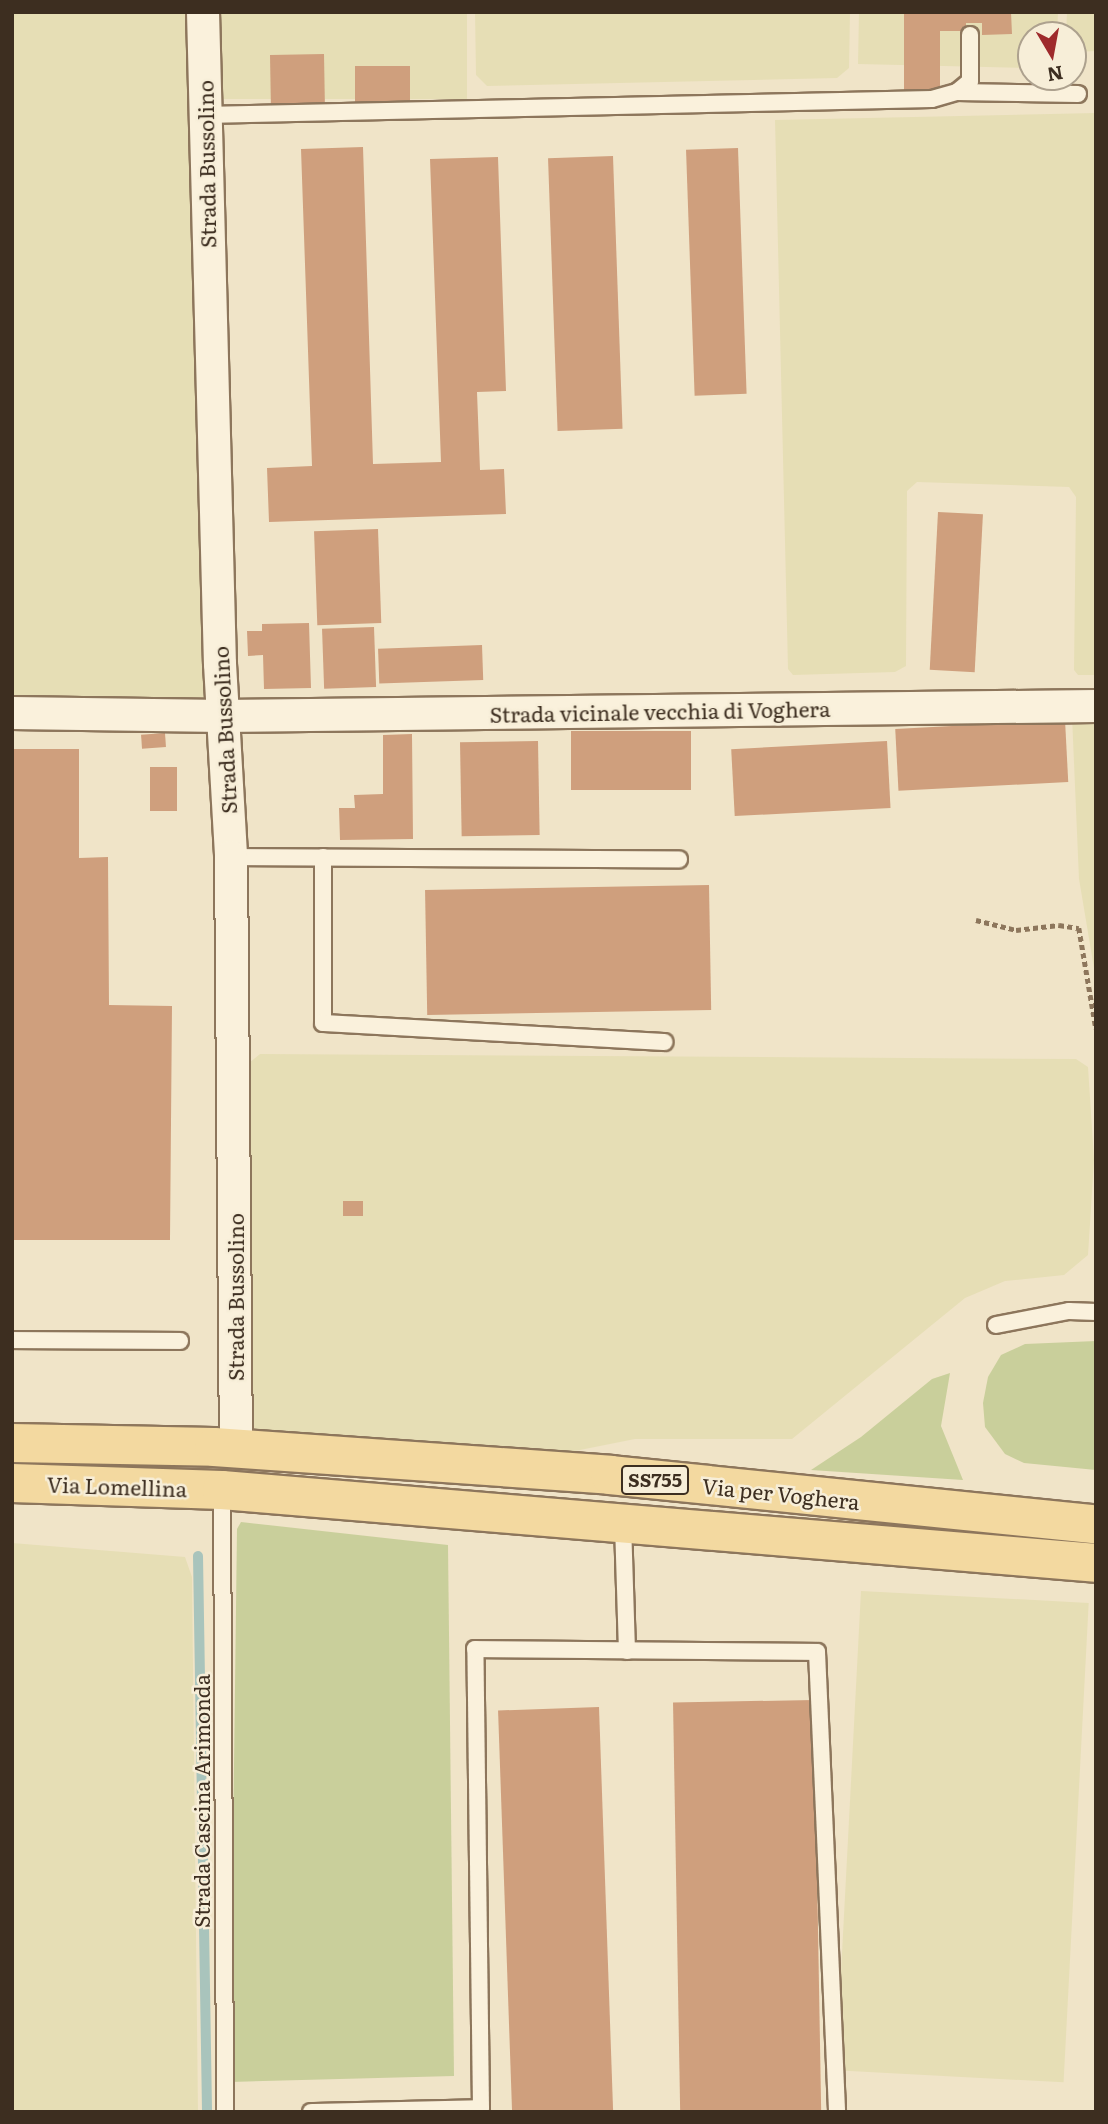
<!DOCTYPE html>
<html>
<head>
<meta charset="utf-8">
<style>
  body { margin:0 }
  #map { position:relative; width:1108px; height:2124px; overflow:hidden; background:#f0e4c8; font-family:Literata,serif }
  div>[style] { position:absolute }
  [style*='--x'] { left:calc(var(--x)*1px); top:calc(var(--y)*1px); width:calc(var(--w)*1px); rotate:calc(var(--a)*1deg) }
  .farmland>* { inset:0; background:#e6deb5; transform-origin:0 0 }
  .green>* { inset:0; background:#c9cf9b }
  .stream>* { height:10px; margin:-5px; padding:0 5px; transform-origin:5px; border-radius:5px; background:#a9c4bc }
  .building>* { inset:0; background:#cf9f7d; transform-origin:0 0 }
  .path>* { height:4.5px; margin-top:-2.25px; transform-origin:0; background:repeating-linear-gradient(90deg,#8d765c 0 5px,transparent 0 8.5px) }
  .roads { filter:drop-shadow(2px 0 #8d765c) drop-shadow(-2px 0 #8d765c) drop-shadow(0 2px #8d765c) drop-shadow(0 -2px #8d765c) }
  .service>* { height:16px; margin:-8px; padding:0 8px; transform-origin:8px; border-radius:8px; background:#faf1dc }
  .minor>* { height:32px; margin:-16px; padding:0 16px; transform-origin:16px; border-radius:16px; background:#faf1dc }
  .primary>* { height:38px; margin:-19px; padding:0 19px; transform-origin:19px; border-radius:19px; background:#f3d9a0 }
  span { translate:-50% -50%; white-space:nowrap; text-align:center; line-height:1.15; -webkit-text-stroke:5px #f7eed8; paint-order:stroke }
  .shield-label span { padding:2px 5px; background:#f7eed8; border:2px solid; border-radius:5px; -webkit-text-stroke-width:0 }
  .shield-label { font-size:19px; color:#3d2e20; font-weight:700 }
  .street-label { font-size:21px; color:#3d2e20 }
  .frame { position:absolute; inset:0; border:14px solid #3d2e20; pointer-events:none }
  .north { position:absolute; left:1017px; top:21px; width:70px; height:70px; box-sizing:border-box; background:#f7eed8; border:2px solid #ada18e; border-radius:50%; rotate:170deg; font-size:19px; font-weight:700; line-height:28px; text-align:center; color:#3d2e20 }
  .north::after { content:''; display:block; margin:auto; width:24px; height:32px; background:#9e2a2b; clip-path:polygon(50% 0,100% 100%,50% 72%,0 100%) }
</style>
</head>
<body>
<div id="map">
  <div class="farmland">
    <i style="clip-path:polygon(12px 12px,193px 12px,208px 696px,198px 703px,12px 702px)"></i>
    <i style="left:221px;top:12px;width:246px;height:87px"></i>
    <i style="clip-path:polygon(475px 12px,850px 12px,849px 68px,837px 78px,487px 86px,476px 75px)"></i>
    <i style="clip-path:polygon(859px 12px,1058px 12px,1057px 35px,1031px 35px,1031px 68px,858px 64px)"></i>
    <i style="clip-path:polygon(1067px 12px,1096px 12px,1096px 51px,1073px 52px,1073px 35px,1066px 35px)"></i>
    <i style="clip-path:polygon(1096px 113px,1096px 675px,1078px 675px,1074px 670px,1076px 497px,1069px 487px,917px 482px,907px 491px,906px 666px,895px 672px,793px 675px,788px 669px,775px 120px)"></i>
    <i style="clip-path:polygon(1096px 711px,1096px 980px,1079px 879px,1072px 716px)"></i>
    <i style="clip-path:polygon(260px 1054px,1076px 1059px,1088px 1067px,1094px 1160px,1088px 1255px,1064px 1275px,1005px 1281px,965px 1298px,792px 1439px,635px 1439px,555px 1455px,264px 1436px,250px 1424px,243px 1068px)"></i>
    <i style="clip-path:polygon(12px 1543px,185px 1557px,192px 1577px,198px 2112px,12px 2112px)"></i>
    <i style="left:861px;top:1591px;width:228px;height:480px;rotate:3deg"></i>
  </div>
  <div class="green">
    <i style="clip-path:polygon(1096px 1341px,1096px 1470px,1024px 1463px,1005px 1454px,985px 1427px,983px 1403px,988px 1377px,1001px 1355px,1025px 1344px)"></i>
    <i style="clip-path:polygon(950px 1373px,941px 1426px,963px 1480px,811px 1470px,861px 1437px,932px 1379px)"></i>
    <i style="clip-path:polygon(241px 1522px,448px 1545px,454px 2076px,230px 2082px,237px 1529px)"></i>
  </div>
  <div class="stream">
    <i style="--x:198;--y:1556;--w:556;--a:89.07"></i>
  </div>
  <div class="building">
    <i style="clip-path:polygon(904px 12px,1011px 12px,1012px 34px,982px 35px,982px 23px,966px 23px,966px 31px,940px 31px,940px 91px,904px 91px)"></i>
    <i style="left:324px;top:54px;width:53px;height:54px;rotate:89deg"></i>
    <i style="left:355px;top:66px;width:55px;height:41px"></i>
    <i style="clip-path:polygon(363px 147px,373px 464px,441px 462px,430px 159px,498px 157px,506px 391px,477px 392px,480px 470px,504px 469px,506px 514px,269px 522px,267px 468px,312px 466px,301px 149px)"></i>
    <i style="left:738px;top:148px;width:246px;height:52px;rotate:88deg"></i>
    <i style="left:613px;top:156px;width:273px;height:65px;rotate:88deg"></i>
    <i style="left:938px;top:512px;width:45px;height:158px;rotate:3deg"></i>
    <i style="left:378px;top:529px;width:94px;height:64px;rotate:88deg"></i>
    <i style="clip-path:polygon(309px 623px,311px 688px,264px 689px,263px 655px,248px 656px,247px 631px,262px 631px,262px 624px)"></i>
    <i style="left:374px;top:627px;width:60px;height:52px;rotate:88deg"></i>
    <i style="left:482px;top:645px;width:35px;height:104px;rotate:88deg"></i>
    <i style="left:1065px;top:720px;width:62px;height:170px;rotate:87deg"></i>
    <i style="left:691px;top:731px;width:59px;height:120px;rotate:90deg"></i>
    <i style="left:165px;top:733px;width:14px;height:24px;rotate:86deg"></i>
    <i style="clip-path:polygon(412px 734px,413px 839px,340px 840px,339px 808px,355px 808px,354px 795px,383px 794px,383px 735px)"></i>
    <i style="left:538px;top:741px;width:94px;height:78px;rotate:89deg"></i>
    <i style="left:887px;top:741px;width:67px;height:156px;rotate:87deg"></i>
    <i style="clip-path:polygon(12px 749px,79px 749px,79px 858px,108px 857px,109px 1005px,172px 1006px,170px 1240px,12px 1240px)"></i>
    <i style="left:177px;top:767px;width:44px;height:27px;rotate:90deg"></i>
    <i style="left:709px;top:885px;width:125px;height:284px;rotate:89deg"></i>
    <i style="left:363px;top:1201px;width:15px;height:20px;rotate:90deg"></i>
    <i style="left:814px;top:1700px;width:412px;height:141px;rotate:89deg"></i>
    <i style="left:599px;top:1707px;width:405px;height:101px;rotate:88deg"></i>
  </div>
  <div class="path">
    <i style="--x:976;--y:920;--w:41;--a:14"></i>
    <i style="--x:1016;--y:930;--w:43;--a:-6.6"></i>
    <i style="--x:1059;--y:925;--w:20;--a:9"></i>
    <i style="--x:1079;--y:928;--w:102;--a:80.4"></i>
  </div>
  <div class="roads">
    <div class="service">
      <i style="--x:957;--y:92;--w:121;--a:0.9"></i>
      <i style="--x:204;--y:115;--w:728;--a:-1.26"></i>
      <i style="--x:932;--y:99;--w:26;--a:-16"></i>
      <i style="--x:957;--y:92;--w:17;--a:-40"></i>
      <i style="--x:970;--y:81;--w:46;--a:-90"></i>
      <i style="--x:231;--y:857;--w:448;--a:0.3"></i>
      <i style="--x:323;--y:857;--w:166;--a:90"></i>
      <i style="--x:323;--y:1023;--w:342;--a:3.2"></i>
      <i style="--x:996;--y:1325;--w:74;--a:-10.9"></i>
      <i style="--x:1069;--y:1311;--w:27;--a:2"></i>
      <i style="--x:12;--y:1340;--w:168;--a:0.3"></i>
      <i style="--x:222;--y:1490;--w:622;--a:89.72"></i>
      <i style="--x:623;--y:1524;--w:127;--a:88.2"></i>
      <i style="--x:311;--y:2112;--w:170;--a:-1.3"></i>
      <i style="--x:481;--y:2108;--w:459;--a:-90.7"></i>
      <i style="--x:475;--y:1649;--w:342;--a:0.5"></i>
      <i style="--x:817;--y:1652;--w:460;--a:87.5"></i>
    </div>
    <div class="minor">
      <i style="--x:203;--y:12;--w:652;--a:88.51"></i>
      <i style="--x:220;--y:664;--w:193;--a:86.7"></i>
      <i style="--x:231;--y:857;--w:592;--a:89.52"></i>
      <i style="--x:12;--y:713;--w:211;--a:0.8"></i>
      <i style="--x:223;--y:716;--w:873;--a:-0.66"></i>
    </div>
    <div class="primary">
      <i style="--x:12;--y:1443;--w:202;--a:1.1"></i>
      <i style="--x:214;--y:1447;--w:397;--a:4"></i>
      <i style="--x:610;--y:1475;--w:488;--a:5.8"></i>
      <i style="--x:12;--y:1483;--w:210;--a:1.9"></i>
      <i style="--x:222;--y:1490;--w:877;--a:4.77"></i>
    </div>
  </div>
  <div class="shield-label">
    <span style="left:655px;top:1480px">SS755</span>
  </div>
  <div class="street-label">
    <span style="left:206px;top:164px;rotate:-91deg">Strada Bussolino</span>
    <span style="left:660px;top:711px;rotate:-1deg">Strada vicinale vecchia di Voghera</span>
    <span style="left:224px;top:730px;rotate:-93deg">Strada Bussolino</span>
    <span style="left:235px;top:1297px;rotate:-90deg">Strada Bussolino</span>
    <span style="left:117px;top:1486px;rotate:2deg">Via Lomellina</span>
    <span style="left:781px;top:1493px;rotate:6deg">Via per Voghera</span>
    <span style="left:201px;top:1801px;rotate:-90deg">Strada Cascina Arimonda</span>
  </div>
  <div class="frame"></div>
  <div class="north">N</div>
</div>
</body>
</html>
